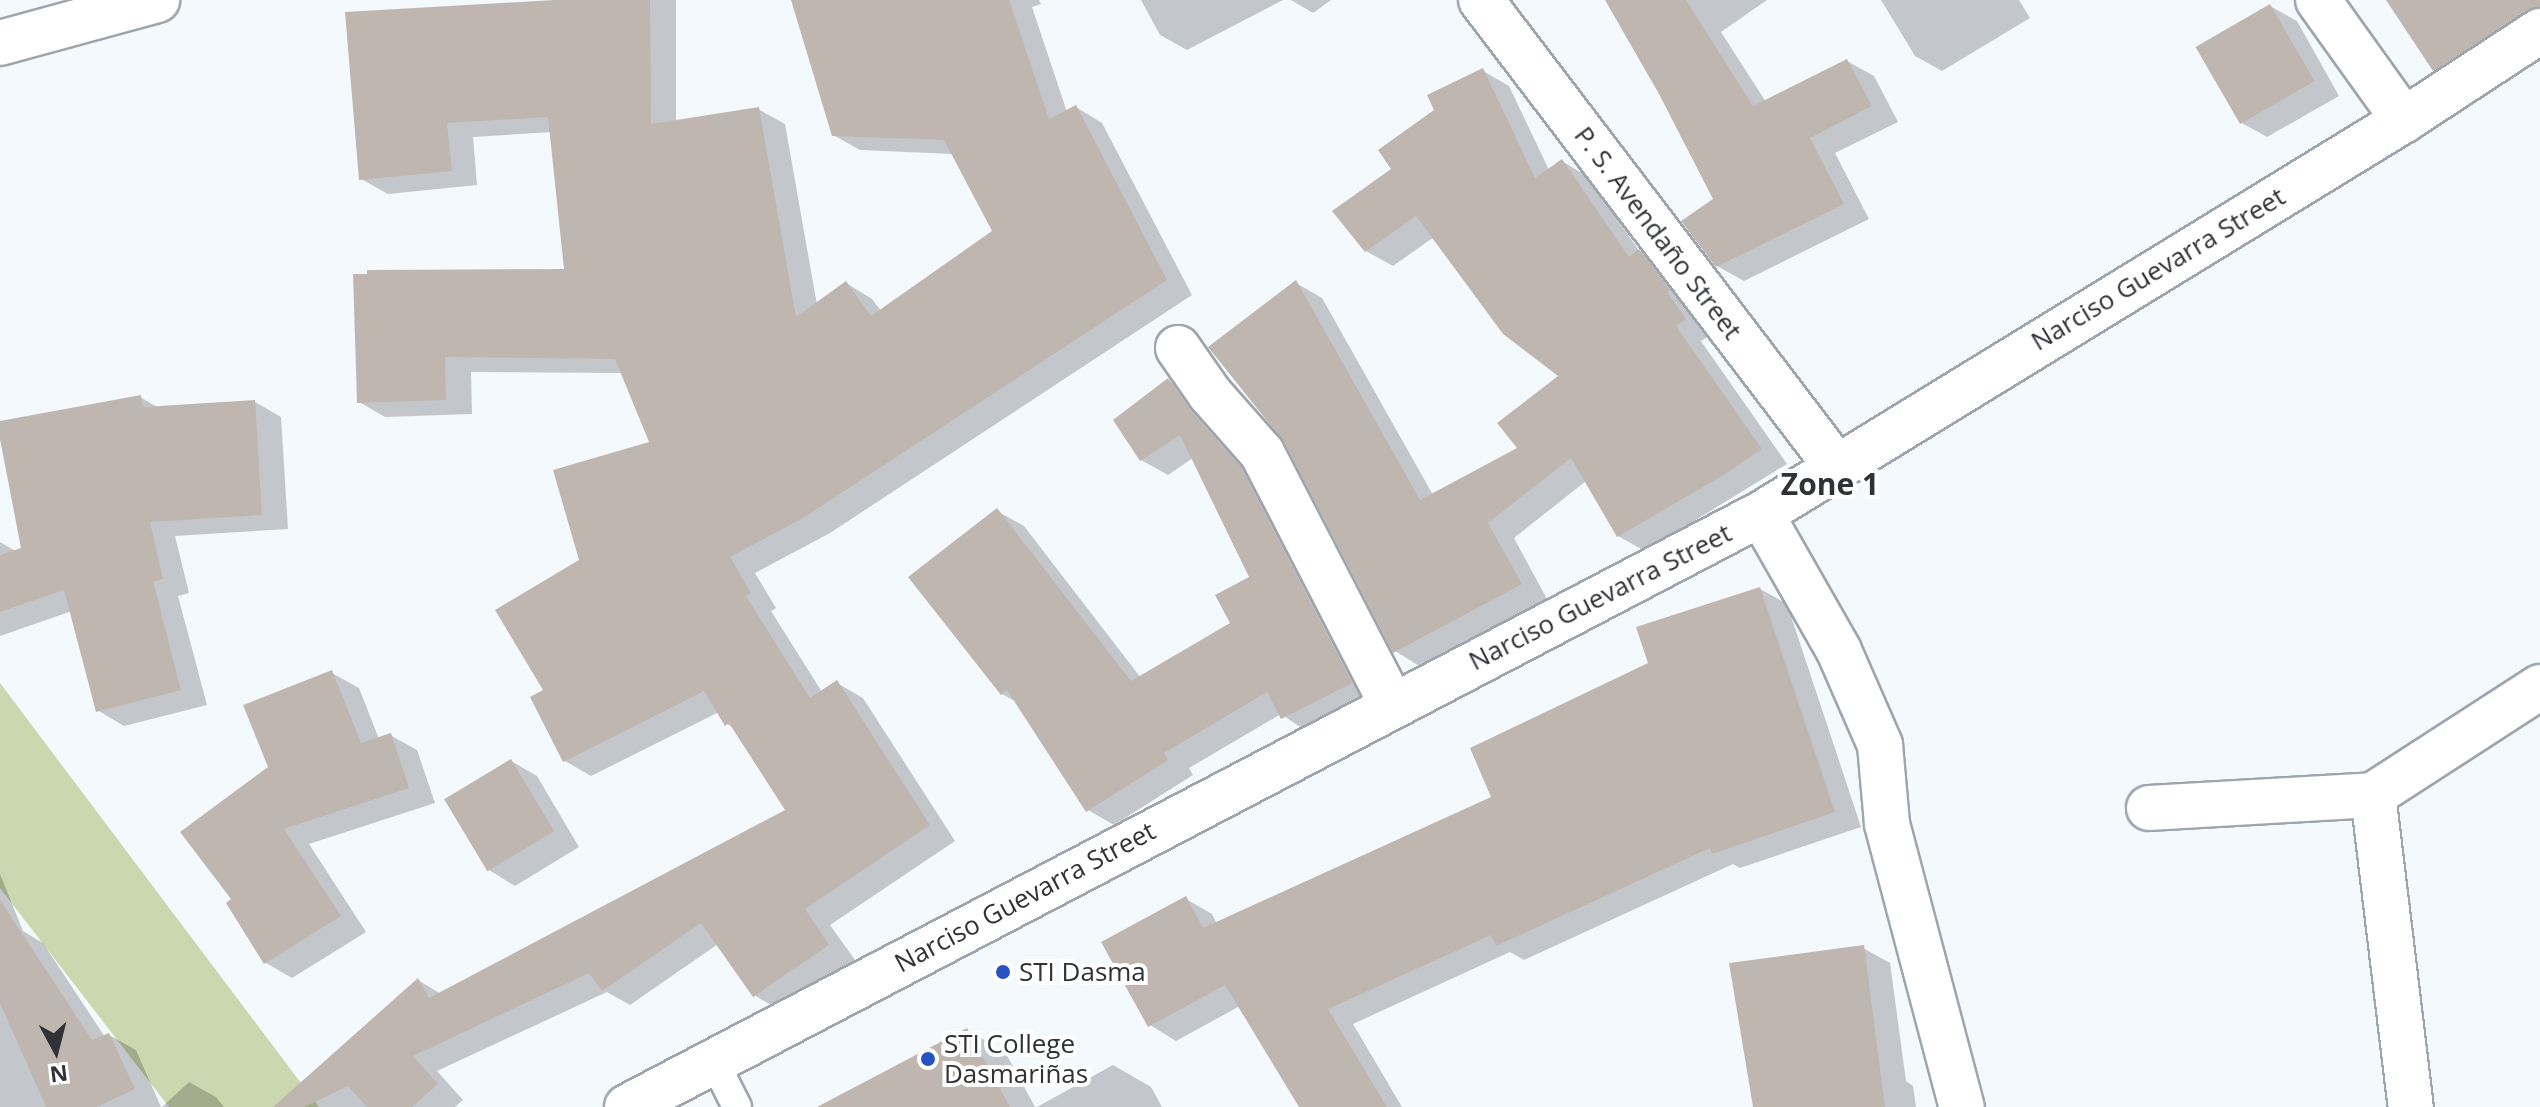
<!DOCTYPE html>
<html>
<head>
<meta charset="utf-8">
<style>
  body { margin:0 }
  #map { position:relative; width:2540px; height:1107px; overflow:hidden; background:#f4f9fe; font-family:"Open Sans",sans-serif }
  div>[style] { position:absolute }
  [style*='--x'] { left:calc(var(--x)*1px); top:calc(var(--y)*1px); width:calc(var(--w)*1px); rotate:calc(var(--a)*1deg) }
  .green>* { inset:0; background:#cbd8af }
  .shadow>* { inset:0; background:#0003 }
  .building>* { inset:0; background:#bfb7af; transform-origin:0 0 }
  .roads { filter:drop-shadow(2px 0 #9fa5ad) drop-shadow(-2px 0 #9fa5ad) drop-shadow(0 2px #9fa5ad) drop-shadow(0 -2px #9fa5ad) }
  .service>* { height:28px; margin:-14px; padding:0 14px; transform-origin:14px; border-radius:14px; background:#fff }
  .minor>* { height:44px; margin:-22px; padding:0 22px; transform-origin:22px; border-radius:22px; background:#fff }
  .tertiary>* { height:44px; margin:-22px; padding:0 22px; transform-origin:22px; border-radius:22px; background:#fff }
  .dots>* { width:22px; height:22px; translate:-50% -50%; box-sizing:border-box; border:4px solid #fff; border-radius:50% }
  span { translate:-50% -50%; white-space:nowrap; text-align:center; line-height:1.15; -webkit-text-stroke:8px #fff; paint-order:stroke }
  .street-label { font-size:26px; color:#303236 }
  .poi-label { font-size:26px; color:#303236 }
  .left { translate:0 -50%; text-align:left }
  .quarter-label { font-size:30px; color:#303236; font-weight:700 }
  .north { position:absolute; left:16px; top:1011px; width:80px; height:80px; -webkit-text-stroke:6px #fff; paint-order:stroke; rotate:173deg; font-size:22px; font-weight:700; line-height:32px; text-align:center; color:#303236 }
  .north::after { content:''; display:block; margin:auto; width:28px; height:36px; background:#303236; clip-path:polygon(50% 0,100% 100%,50% 72%,0 100%) }
</style>
</head>
<body>
<div id="map">
  <div class="green">
    <i style="clip-path:polygon(0 683px,319px 1107px,169px 1107px,0 888px)"></i>
  </div>
  <div class="shadow">
    <i style="clip-path:polygon(560px 0,676px 0,676px 122px,758px 109px,785px 124px,817px 305px,846px 283px,872px 299px,881px 311px,995px 231px,953px 154px,860px 150px,833px 135px,793px 0,1039px 0,1041px 4px,1032px 7px,1067px 112px,1076px 107px,1102px 123px,1192px 295px,830px 533px,755px 573px,776px 608px,771px 611px,822px 692px,837px 683px,863px 698px,955px 841px,830px 925px,855px 960px,781px 1011px,754px 995px,718px 944px,630px 1005px,607px 992px,437px 1071px,463px 1100px,455px 1107px,275px 1107px,418px 980px,441px 994px,788px 810px,736px 729px,727px 724px,719px 712px,591px 776px,565px 761px,546px 691px,581px 560px,651px 444px,622px 373px,471px 372px,472px 414px,385px 417px,359px 402px,566px 271px,552px 132px,473px 137px,477px 185px,388px 194px,361px 179px)"></i>
    <i style="clip-path:polygon(1141px 0,1283px 0,1187px 50px,1160px 35px)"></i>
    <i style="clip-path:polygon(1291px 0,1331px 0,1313px 13px)"></i>
    <i style="clip-path:polygon(1607px 0,1767px 0,1721px 32px,1766px 102px,1847px 61px,1874px 76px,1898px 122px,1835px 153px,1869px 219px,1744px 281px,1717px 266px,1716px 200px,1661px 93px)"></i>
    <i style="clip-path:polygon(1881px 0,2019px 0,2030px 18px,1942px 71px,1915px 56px)"></i>
    <i style="clip-path:polygon(2389px 0,2540px 0,2540px 6px,2527px 14px,2461px 85px,2434px 70px)"></i>
    <i style="clip-path:polygon(2270px 6px,2297px 21px,2339px 96px,2267px 137px,2240px 122px)"></i>
    <i style="clip-path:polygon(1483px 71px,1509px 86px,1549px 170px,1562px 161px,1588px 177px,1640px 252px,1666px 267px,1711px 335px,1701px 341px,1787px 464px,1645px 551px,1618px 536px,1586px 481px,1514px 538px,1547px 599px,1421px 667px,1395px 651px,1296px 283px,1322px 298px,1433px 495px,1520px 448px,1561px 376px,1434px 237px,1393px 266px,1366px 251px,1394px 169px,1437px 111px)"></i>
    <i style="clip-path:polygon(1168px 380px,1195px 395px,1267px 484px,1378px 698px,1309px 733px,1281px 714px,1189px 768px,1193px 775px,1114px 825px,1088px 810px,1018px 703px,1002px 694px,997px 511px,1024px 526px,1141px 678px,1233px 623px,1251px 578px,1193px 458px,1168px 475px,1141px 460px)"></i>
    <i style="clip-path:polygon(140px 397px,159px 408px,255px 402px,281px 417px,288px 529px,175px 536px,189px 593px,178px 596px,207px 705px,124px 726px,97px 710px,72px 611px,0 636px,0 542px,24px 556px,0 423px)"></i>
    <i style="clip-path:polygon(1760px 589px,1787px 604px,1861px 827px,1740px 868px,1733px 864px,1524px 960px,1510px 952px,1353px 1024px,1402px 1107px,1301px 1107px,1240px 1006px,1176px 1041px,1150px 1025px,1186px 899px,1212px 914px,1217px 924px,1494px 798px,1651px 664px)"></i>
    <i style="clip-path:polygon(332px 673px,359px 688px,379px 739px,390px 735px,417px 750px,435px 803px,309px 844px,366px 932px,292px 978px,266px 963px,234px 900px,270px 768px)"></i>
    <i style="clip-path:polygon(511px 761px,537px 776px,579px 847px,515px 886px,489px 870px)"></i>
    <i style="clip-path:polygon(0 874px,23px 931px,43px 943px,105px 1037px,109px 1035px,136px 1050px,161px 1107px,0 1107px)"></i>
    <i style="clip-path:polygon(1863px 948px,1890px 963px,1906px 1081px,1913px 1086px,1916px 1107px,1754px 1107px)"></i>
    <i style="clip-path:polygon(967px 1030px,1005px 1052px,1035px 1107px,826px 1107px)"></i>
    <i style="clip-path:polygon(1113px 1065px,1151px 1087px,1162px 1107px,1037px 1107px)"></i>
    <i style="clip-path:polygon(189px 1082px,216px 1097px,224px 1107px,162px 1107px)"></i>
  </div>
  <div class="building">
    <i style="clip-path:polygon(554px 0,650px 0,651px 124px,759px 107px,796px 317px,846px 281px,871px 316px,992px 231px,944px 140px,832px 136px,791px 0,1009px 0,1049px 119px,1076px 105px,1167px 280px,803px 518px,730px 557px,751px 593px,746px 596px,810px 698px,837px 680px,930px 825px,805px 909px,829px 945px,753px 997px,701px 923px,602px 991px,589px 973px,413px 1056px,438px 1084px,412px 1107px,367px 1107px,348px 1086px,304px 1107px,273px 1107px,418px 978px,429px 998px,785px 810px,729px 723px,725px 726px,704px 691px,563px 762px,530px 697px,543px 690px,495px 610px,579px 560px,553px 470px,649px 442px,615px 359px,445px 357px,446px 400px,357px 403px,353px 274px,367px 274px,367px 270px,564px 269px,548px 117px,447px 123px,452px 171px,359px 180px,345px 12px)"></i>
    <i style="clip-path:polygon(1605px 0,1686px 0,1753px 106px,1847px 59px,1872px 106px,1810px 138px,1844px 204px,1716px 267px,1681px 221px,1713px 199px,1659px 94px)"></i>
    <i style="clip-path:polygon(2386px 0,2540px 0,2540px 6px,2526px 10px,2433px 71px)"></i>
    <i style="left:2270px;top:4px;width:89px;height:86px;rotate:60deg"></i>
    <i style="clip-path:polygon(1483px 68px,1535px 178px,1562px 159px,1629px 257px,1639px 249px,1670px 290px,1667px 292px,1686px 319px,1676px 326px,1762px 449px,1722px 476px,1617px 537px,1571px 458px,1488px 523px,1522px 584px,1393px 653px,1284px 442px,1208px 347px,1296px 280px,1420px 500px,1517px 448px,1497px 423px,1558px 376px,1503px 334px,1416px 216px,1365px 252px,1332px 211px,1391px 169px,1378px 150px,1434px 110px,1427px 95px)"></i>
    <i style="clip-path:polygon(1168px 378px,1191px 411px,1241px 467px,1352px 683px,1281px 719px,1267px 692px,1164px 753px,1168px 760px,1086px 812px,1007px 690px,1001px 695px,908px 577px,997px 508px,1131px 681px,1230px 623px,1215px 595px,1249px 577px,1180px 435px,1140px 461px,1113px 420px)"></i>
    <i style="clip-path:polygon(141px 395px,143px 407px,255px 400px,262px 515px,150px 522px,163px 579px,153px 581px,181px 690px,96px 712px,64px 590px,0 612px,0 555px,21px 548px,0 439px,0 421px)"></i>
    <i style="clip-path:polygon(1760px 587px,1835px 812px,1712px 854px,1710px 848px,1496px 946px,1491px 935px,1328px 1009px,1387px 1107px,1299px 1107px,1225px 985px,1148px 1027px,1101px 942px,1186px 896px,1203px 928px,1491px 797px,1470px 748px,1648px 663px,1636px 627px)"></i>
    <i style="clip-path:polygon(332px 670px,361px 743px,391px 733px,409px 788px,284px 829px,341px 916px,264px 964px,226px 903px,231px 899px,180px 832px,268px 767px,243px 705px)"></i>
    <i style="left:511px;top:759px;width:84px;height:78px;rotate:59deg"></i>
    <i style="clip-path:polygon(0 900px,92px 1040px,109px 1033px,135px 1089px,96px 1107px,46px 1107px,0 1003px)"></i>
    <i style="clip-path:polygon(1864px 945px,1885px 1107px,1753px 1107px,1729px 963px)"></i>
    <i style="clip-path:polygon(967px 1028px,1010px 1107px,817px 1107px)"></i>
  </div>
  <div class="roads">
    <div class="service">
      <i style="--x:714;--y:1061;--w:51;--a:63.4"></i>
    </div>
    <div class="minor">
      <i style="--x:1481;--y:0;--w:586;--a:52.7"></i>
      <i style="--x:0;--y:43;--w:163;--a:-15.3"></i>
      <i style="--x:1178;--y:348;--w:56;--a:55.2"></i>
      <i style="--x:1210;--y:394;--w:79;--a:48.6"></i>
      <i style="--x:1262;--y:453;--w:284;--a:62.7"></i>
      <i style="--x:1761;--y:514;--w:158;--a:60.3"></i>
      <i style="--x:1839;--y:651;--w:103;--a:66.4"></i>
      <i style="--x:1880;--y:745;--w:79;--a:84.9"></i>
      <i style="--x:1887;--y:824;--w:293;--a:75.2"></i>
      <i style="--x:2373;--y:795;--w:314;--a:83.1"></i>
      <i style="--x:2149;--y:808;--w:224;--a:-3.3"></i>
      <i style="--x:2373;--y:795;--w:199;--a:-32.9"></i>
    </div>
    <div class="tertiary">
      <i style="--x:2318;--y:0;--w:148;--a:54.4"></i>
      <i style="--x:627;--y:1107;--w:1280;--a:-27.61"></i>
      <i style="--x:1761;--y:514;--w:754;--a:-31.5"></i>
      <i style="--x:2404;--y:120;--w:163;--a:-33.2"></i>
    </div>
  </div>
  <div class="dots">
    <i style="left:1003px;top:972px;background:#2753c1"></i>
    <i style="left:928px;top:1059px;background:#2753c1"></i>
  </div>
  <div class="street-label">
    <span style="left:1658px;top:233px;rotate:53deg">P. S. Avendaño Street</span>
    <span style="left:2158px;top:269px;rotate:-31deg">Narciso Guevarra Street</span>
    <span style="left:1600px;top:597px;rotate:-27deg">Narciso Guevarra Street</span>
    <span style="left:1025px;top:897px;rotate:-28deg">Narciso Guevarra Street</span>
  </div>
  <div class="poi-label">
    <span class="left" style="left:1019px;top:972px">STI Dasma</span>
    <span class="left" style="left:944px;top:1059px">STI College<br>Dasmariñas</span>
  </div>
  <div class="quarter-label">
    <span style="left:1830px;top:484px">Zone 1</span>
  </div>
  <div class="north">N</div>
</div>
</body>
</html>
